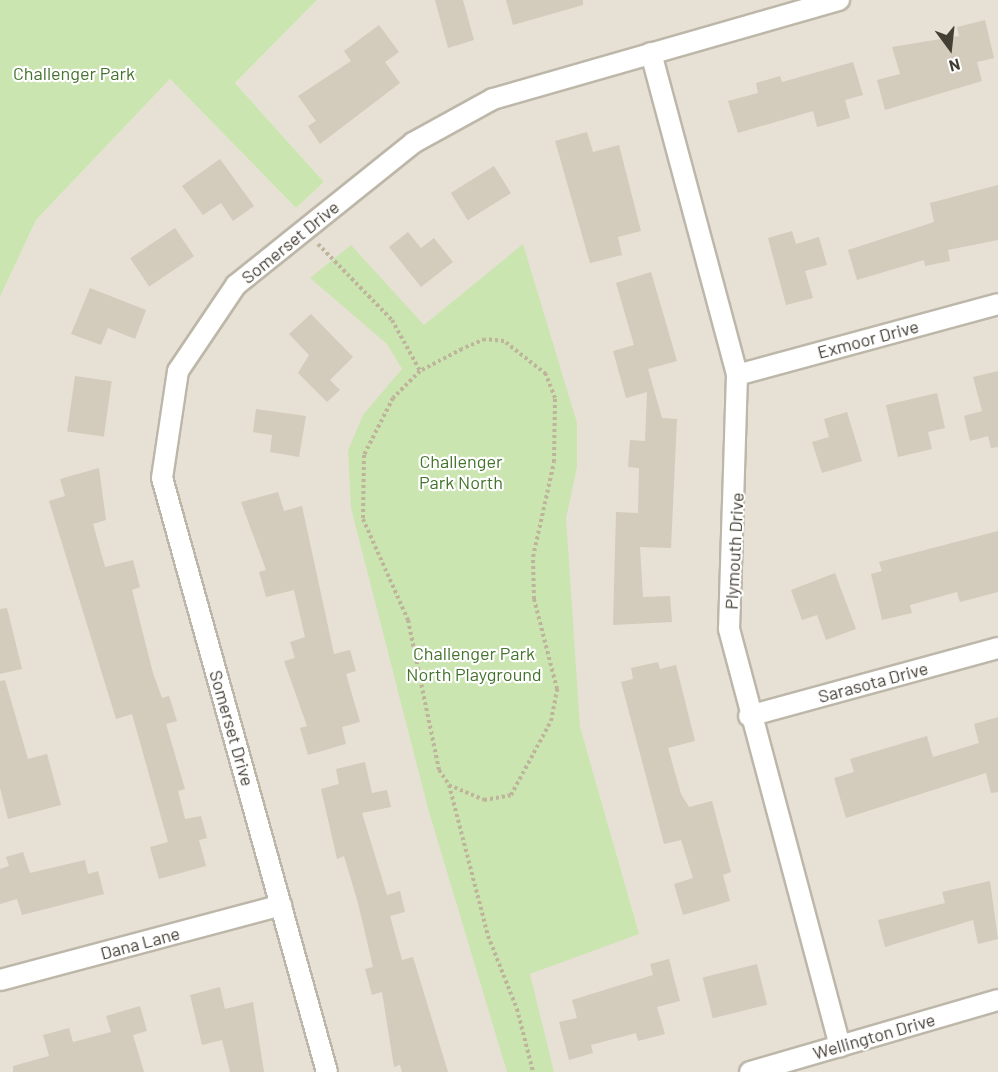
<!DOCTYPE html>
<html>
<head>
<meta charset="utf-8">
<style>
  body { margin:0 }
  #map { position:relative; width:998px; height:1072px; overflow:hidden; background:#f2efe6; font-family:Barlow,sans-serif }
  div>[style] { position:absolute }
  [style*='--x'] { left:calc(var(--x)*1px); top:calc(var(--y)*1px); width:calc(var(--w)*1px); rotate:calc(var(--a)*1deg) }
  .residential>* { inset:0; background:#e6e1d4 }
  .green>* { inset:0; background:#cbe5b0 }
  .building>* { inset:0; background:#d3cbbc; transform-origin:0 0 }
  .path>* { height:4px; margin-top:-2px; transform-origin:0; background:repeating-linear-gradient(90deg,#beb39b 0 3px,transparent 0 6px) }
  .roads { filter:drop-shadow(2px 0 #bdb7a9) drop-shadow(-2px 0 #bdb7a9) drop-shadow(0 2px #bdb7a9) drop-shadow(0 -2px #bdb7a9) }
  .minor>* { height:20px; margin:-10px; padding:0 10px; transform-origin:10px; border-radius:10px; background:#fff }
  span { translate:-50% -50%; white-space:nowrap; text-align:center; line-height:1.15; -webkit-text-stroke:4.5px #fff; paint-order:stroke }
  .park-label { font-size:18px; color:#44732c }
  .street-label { font-size:18px; color:#443f35 }
  .north { position:absolute; left:920px; top:18px; width:60px; height:60px; -webkit-text-stroke:4px #fff; paint-order:stroke; rotate:165deg; font-size:16px; font-weight:700; line-height:24px; text-align:center; color:#443f35 }
  .north::after { content:''; display:block; margin:auto; width:21px; height:27px; background:#443f35; clip-path:polygon(50% 0,100% 100%,50% 72%,0 100%) }
</style>
</head>
<body>
<div id="map">
  <div class="residential">
    <i style="clip-path:polygon(317px 0,998px 0,998px 1072px,0 1072px,0 297px,36px 220px,170px 79px,296px 208px,324px 182px,235px 83px)"></i>
  </div>
  <div class="green">
    <i style="clip-path:polygon(0 0,317px 0,235px 83px,324px 182px,296px 208px,170px 79px,36px 220px,0 297px)"></i>
    <i style="clip-path:polygon(523px 244px,577px 423px,577px 467px,566px 518px,580px 727px,639px 934px,530px 974px,554px 1072px,507px 1072px,429px 812px,351px 508px,348px 451px,363px 415px,402px 369px,387px 344px,310px 278px,351px 245px,424px 325px)"></i>
  </div>
  <div class="building">
    <i style="clip-path:polygon(435px 0,463px 0,474px 40px,448px 48px)"></i>
    <i style="clip-path:polygon(506px 0,583px 0,583px 5px,513px 25px)"></i>
    <i style="clip-path:polygon(985px 20px,994px 58px,977px 62px,982px 81px,885px 110px,877px 80px,900px 74px,892px 47px,959px 36px,957px 27px)"></i>
    <i style="clip-path:polygon(379px 25px,399px 52px,385px 62px,400px 83px,320px 144px,308px 126px,316px 121px,298px 96px,351px 61px,344px 51px)"></i>
    <i style="clip-path:polygon(853px 62px,863px 95px,845px 100px,850px 118px,817px 127px,813px 111px,738px 133px,728px 101px,758px 93px,756px 83px,780px 76px,782px 82px)"></i>
    <i style="clip-path:polygon(587px 132px,593px 152px,619px 145px,641px 231px,618px 237px,622px 255px,590px 263px,555px 141px)"></i>
    <i style="clip-path:polygon(220px 159px,254px 206px,233px 221px,221px 203px,203px 215px,182px 186px)"></i>
    <i style="left:494px;top:166px;width:32px;height:51px;rotate:58deg"></i>
    <i style="clip-path:polygon(998px 185px,998px 240px,948px 250px,950px 261px,925px 266px,924px 260px,857px 280px,848px 250px,934px 222px,930px 203px)"></i>
    <i style="left:175px;top:228px;width:34px;height:54px;rotate:56deg"></i>
    <i style="clip-path:polygon(792px 231px,796px 244px,819px 237px,827px 265px,805px 271px,813px 298px,786px 305px,768px 238px)"></i>
    <i style="clip-path:polygon(408px 232px,421px 248px,434px 238px,453px 262px,421px 287px,389px 247px)"></i>
    <i style="clip-path:polygon(651px 272px,677px 361px,648px 369px,662px 418px,677px 419px,671px 548px,640px 547px,643px 597px,670px 596px,672px 622px,613px 625px,616px 512px,638px 513px,639px 468px,628px 467px,630px 440px,645px 441px,647px 392px,626px 398px,613px 351px,634px 345px,616px 283px)"></i>
    <i style="clip-path:polygon(90px 288px,146px 310px,135px 339px,108px 328px,101px 345px,71px 334px)"></i>
    <i style="clip-path:polygon(311px 314px,353px 357px,330px 380px,340px 390px,327px 402px,298px 373px,309px 355px,289px 334px)"></i>
    <i style="clip-path:polygon(998px 371px,998px 447px,991px 448px,988px 436px,970px 441px,964px 416px,982px 411px,973px 377px)"></i>
    <i style="left:75px;top:376px;width:37px;height:56px;rotate:8deg"></i>
    <i style="clip-path:polygon(937px 393px,945px 428px,928px 432px,932px 449px,898px 457px,886px 405px)"></i>
    <i style="clip-path:polygon(256px 409px,306px 416px,299px 457px,270px 452px,272px 435px,253px 432px)"></i>
    <i style="clip-path:polygon(847px 412px,862px 461px,822px 473px,812px 442px,829px 437px,824px 419px)"></i>
    <i style="clip-path:polygon(99px 468px,106px 520px,93px 524px,105px 567px,133px 560px,140px 587px,132px 590px,153px 673px,162px 698px,169px 696px,177px 721px,166px 724px,185px 789px,178px 791px,185px 819px,201px 816px,207px 838px,199px 840px,206px 866px,159px 879px,150px 847px,168px 842px,132px 714px,116px 719px,49px 501px,65px 496px,60px 479px)"></i>
    <i style="clip-path:polygon(278px 492px,284px 511px,302px 506px,334px 654px,350px 650px,356px 671px,346px 674px,360px 722px,342px 727px,346px 744px,308px 755px,300px 728px,307px 726px,284px 661px,295px 658px,290px 642px,305px 637px,294px 590px,266px 597px,259px 572px,266px 570px,241px 502px)"></i>
    <i style="clip-path:polygon(998px 531px,998px 592px,960px 602px,957px 592px,910px 605px,912px 613px,882px 620px,871px 574px,882px 571px,879px 562px)"></i>
    <i style="clip-path:polygon(835px 573px,856px 629px,826px 640px,817px 615px,802px 620px,791px 590px)"></i>
    <i style="clip-path:polygon(7px 608px,22px 669px,0 674px,0 609px)"></i>
    <i style="clip-path:polygon(658px 662px,660px 669px,676px 665px,695px 741px,668px 748px,681px 794px,689px 807px,712px 801px,731px 872px,723px 875px,730px 901px,683px 915px,674px 884px,693px 878px,681px 840px,664px 844px,621px 682px,633px 679px,631px 668px)"></i>
    <i style="clip-path:polygon(5px 680px,28px 759px,47px 754px,61px 805px,8px 819px,0 788px,0 681px)"></i>
    <i style="clip-path:polygon(998px 717px,998px 792px,991px 793px,986px 773px,846px 818px,834px 778px,854px 772px,850px 759px,927px 736px,933px 757px,979px 743px,974px 724px)"></i>
    <i style="clip-path:polygon(365px 762px,372px 793px,387px 790px,391px 807px,362px 813px,387px 895px,400px 891px,405px 912px,390px 916px,402px 960px,413px 957px,448px 1072px,402px 1072px,400px 1065px,394px 1067px,382px 992px,372px 995px,365px 969px,373px 967px,358px 903px,344px 856px,337px 859px,321px 789px,339px 784px,336px 769px)"></i>
    <i style="clip-path:polygon(23px 852px,30px 873px,85px 860px,88px 874px,98px 871px,104px 894px,22px 915px,17px 899px,0 904px,0 869px,9px 866px,6px 857px)"></i>
    <i style="clip-path:polygon(990px 881px,998px 939px,978px 944px,973px 920px,885px 947px,878px 920px,945px 903px,942px 892px)"></i>
    <i style="clip-path:polygon(669px 959px,680px 1001px,657px 1007px,665px 1034px,638px 1041px,636px 1033px,591px 1045px,593px 1053px,569px 1060px,559px 1022px,577px 1018px,572px 1000px,653px 975px,650px 964px)"></i>
    <i style="left:757px;top:964px;width:42px;height:56px;rotate:76deg"></i>
    <i style="clip-path:polygon(220px 987px,225px 1009px,253px 1002px,264px 1072px,230px 1072px,222px 1040px,202px 1045px,190px 995px)"></i>
    <i style="clip-path:polygon(140px 1006px,147px 1031px,133px 1035px,144px 1072px,13px 1072px,13px 1066px,49px 1056px,43px 1035px,69px 1028px,73px 1042px,111px 1032px,106px 1016px)"></i>
  </div>
  <div class="path">
    <i style="--x:318;--y:244;--w:106;--a:45.8"></i>
    <i style="--x:392;--y:320;--w:58;--a:61.2"></i>
    <i style="--x:449;--y:785;--w:38;--a:23"></i>
    <i style="--x:484;--y:800;--w:27;--a:-10"></i>
    <i style="--x:511;--y:795;--w:84;--a:-61.6"></i>
    <i style="--x:551;--y:721;--w:33;--a:-79"></i>
    <i style="--x:557;--y:689;--w:93;--a:-104.3"></i>
    <i style="--x:534;--y:599;--w:42;--a:-91.4"></i>
    <i style="--x:533;--y:557;--w:97;--a:-77.5"></i>
    <i style="--x:554;--y:462;--w:64;--a:-89.1"></i>
    <i style="--x:555;--y:398;--w:26;--a:-111"></i>
    <i style="--x:546;--y:374;--w:53;--a:-141.8"></i>
    <i style="--x:504;--y:341;--w:19;--a:-174"></i>
    <i style="--x:485;--y:339;--w:25;--a:157"></i>
    <i style="--x:462;--y:349;--w:47;--a:152.4"></i>
    <i style="--x:420;--y:371;--w:38;--a:135"></i>
    <i style="--x:393;--y:398;--w:64;--a:117"></i>
    <i style="--x:364;--y:455;--w:64;--a:90.9"></i>
    <i style="--x:363;--y:519;--w:111;--a:66"></i>
    <i style="--x:408;--y:620;--w:153;--a:78.3"></i>
    <i style="--x:439;--y:770;--w:18;--a:56"></i>
    <i style="--x:449;--y:785;--w:156;--a:75.5"></i>
    <i style="--x:488;--y:936;--w:79;--a:68.3"></i>
    <i style="--x:517;--y:1009;--w:65;--a:75.7"></i>
  </div>
  <div class="roads">
    <div class="minor">
      <i style="--x:651;--y:53;--w:333;--a:75"></i>
      <i style="--x:737;--y:375;--w:254;--a:91.8"></i>
      <i style="--x:729;--y:629;--w:432;--a:75.1"></i>
      <i style="--x:737;--y:375;--w:270;--a:-15.2"></i>
      <i style="--x:749;--y:716;--w:258;--a:-15.3"></i>
      <i style="--x:0;--y:980;--w:291;--a:-14.9"></i>
      <i style="--x:327;--y:1072;--w:616;--a:-105.52"></i>
      <i style="--x:162;--y:478;--w:108;--a:-81.5"></i>
      <i style="--x:178;--y:371;--w:104;--a:-56"></i>
      <i style="--x:236;--y:285;--w:227;--a:-38.7"></i>
      <i style="--x:413;--y:143;--w:91;--a:-28.8"></i>
      <i style="--x:493;--y:99;--w:360;--a:-16"></i>
      <i style="--x:750;--y:1072;--w:258;--a:-16.2"></i>
    </div>
  </div>
  <div class="park-label">
    <span style="left:74px;top:73px">Challenger Park</span>
    <span style="left:461px;top:472px">Challenger<br>Park North</span>
    <span style="left:474px;top:664px">Challenger Park<br>North Playground</span>
  </div>
  <div class="street-label">
    <span style="left:290px;top:242px;rotate:-39deg">Somerset Drive</span>
    <span style="left:868px;top:339px;rotate:-15deg">Exmoor Drive</span>
    <span style="left:734px;top:551px;rotate:-87deg">Plymouth Drive</span>
    <span style="left:873px;top:682px;rotate:-15deg">Sarasota Drive</span>
    <span style="left:232px;top:728px;rotate:74deg">Somerset Drive</span>
    <span style="left:140px;top:943px;rotate:-15deg">Dana Lane</span>
    <span style="left:874px;top:1036px;rotate:-16deg">Wellington Drive</span>
  </div>
  <div class="north">N</div>
</div>
</body>
</html>
